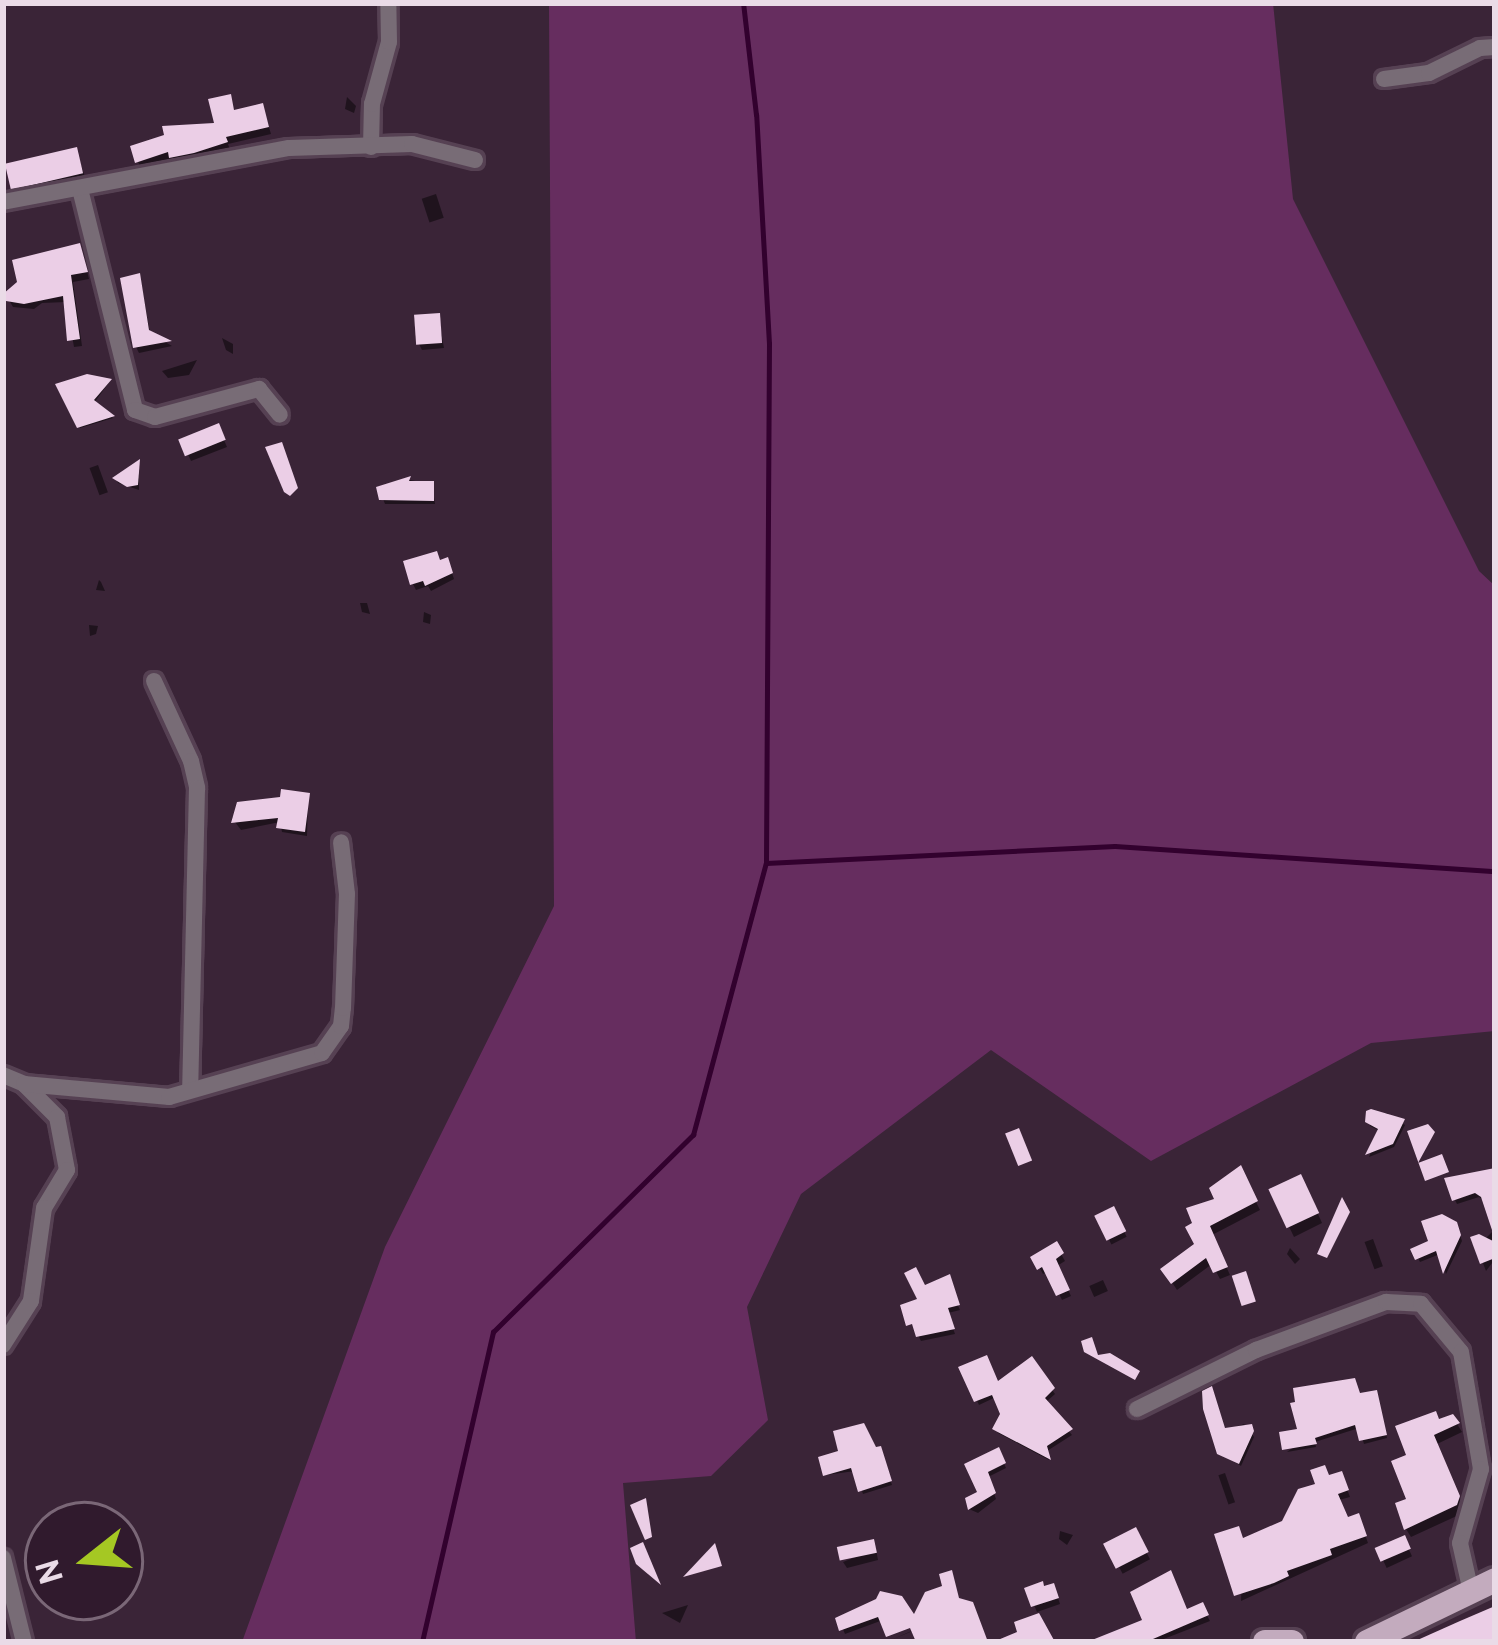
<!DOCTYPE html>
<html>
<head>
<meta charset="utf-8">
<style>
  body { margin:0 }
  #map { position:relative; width:1498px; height:1645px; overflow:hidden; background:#3a2437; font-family:Overpass,sans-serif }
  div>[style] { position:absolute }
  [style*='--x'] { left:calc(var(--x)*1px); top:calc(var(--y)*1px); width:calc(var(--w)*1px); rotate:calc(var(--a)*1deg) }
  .green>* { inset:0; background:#662d5f }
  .shadow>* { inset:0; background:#0007; transform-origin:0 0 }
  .stream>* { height:4.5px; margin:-2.25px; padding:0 2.25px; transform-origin:2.25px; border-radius:2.25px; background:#32012e }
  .building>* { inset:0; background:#ebcee6; transform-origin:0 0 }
  .roads { filter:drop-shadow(3px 0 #564153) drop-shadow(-3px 0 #564153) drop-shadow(0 3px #564153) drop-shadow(0 -3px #564153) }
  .minor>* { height:16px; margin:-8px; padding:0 8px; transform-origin:8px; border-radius:8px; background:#786c76 }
  .primary>* { height:24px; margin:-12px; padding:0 12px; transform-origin:12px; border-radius:12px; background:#c3abbe }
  span { translate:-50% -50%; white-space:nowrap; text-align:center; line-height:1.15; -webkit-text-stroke:12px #301a2d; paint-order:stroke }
  .frame { position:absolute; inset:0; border:6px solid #eadbe7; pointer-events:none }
  .north { position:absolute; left:24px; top:1501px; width:120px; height:120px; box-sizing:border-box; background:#301a2d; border:3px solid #7a6777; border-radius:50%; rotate:253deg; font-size:33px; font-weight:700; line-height:48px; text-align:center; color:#eadbe7 }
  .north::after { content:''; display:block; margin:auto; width:42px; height:54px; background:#a5c823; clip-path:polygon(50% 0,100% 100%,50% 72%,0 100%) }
</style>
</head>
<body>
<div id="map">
  <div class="green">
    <i style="clip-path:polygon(549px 3px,1273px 3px,1293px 199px,1479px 571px,1495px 586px,1495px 1031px,1371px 1043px,1151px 1161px,991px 1050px,801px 1194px,747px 1307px,768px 1420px,711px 1476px,623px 1483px,636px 1642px,242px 1642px,385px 1247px,554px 906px)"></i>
  </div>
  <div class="shadow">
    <i style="clip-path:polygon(229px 97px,235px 113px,265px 114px,271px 134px,228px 144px,230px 150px,198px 160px,176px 164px,173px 158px,142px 169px,138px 162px,167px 137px,217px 125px)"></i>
    <i style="clip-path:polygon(347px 97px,356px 106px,354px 113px,345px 109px)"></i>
    <i style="clip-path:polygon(76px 151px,87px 183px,19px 197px,13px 187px)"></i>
    <i style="left:436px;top:194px;width:25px;height:15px;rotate:72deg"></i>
    <i style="clip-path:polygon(83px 254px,89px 279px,73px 282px,82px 346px,74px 347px,66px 302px,42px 303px,34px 309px,13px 307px,9px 300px)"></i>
    <i style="clip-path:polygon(141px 282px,150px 333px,172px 346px,139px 353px,136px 347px)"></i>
    <i style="clip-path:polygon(438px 316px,444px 348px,422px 350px,419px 344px)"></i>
    <i style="clip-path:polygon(222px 338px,233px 344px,233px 354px,226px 350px)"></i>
    <i style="clip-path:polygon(197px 360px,189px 375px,168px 378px,162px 371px)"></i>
    <i style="clip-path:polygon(110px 381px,94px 403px,113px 418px,80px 428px,59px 386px)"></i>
    <i style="clip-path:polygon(221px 433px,227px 447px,191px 461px,182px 441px)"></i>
    <i style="clip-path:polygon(139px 463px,139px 490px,118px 483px,116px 479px)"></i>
    <i style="left:98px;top:465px;width:29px;height:9px;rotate:70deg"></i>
    <i style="clip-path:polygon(410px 480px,432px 484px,435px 504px,385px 504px,379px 489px)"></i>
    <i style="clip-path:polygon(440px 563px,450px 567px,454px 579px,431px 591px,428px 586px,416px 590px,413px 584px)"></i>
    <i style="clip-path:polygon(99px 580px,101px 582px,105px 591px,96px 590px)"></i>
    <i style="clip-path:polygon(360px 603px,367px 603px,370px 614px,362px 612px)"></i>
    <i style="clip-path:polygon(424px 612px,431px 615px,430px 624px,423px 622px)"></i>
    <i style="clip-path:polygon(89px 625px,98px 626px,96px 634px,90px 636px)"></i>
    <i style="clip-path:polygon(308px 796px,307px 836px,282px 832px,280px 822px,241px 830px,232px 818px,239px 805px)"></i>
    <i style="clip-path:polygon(1387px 1113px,1405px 1125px,1394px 1147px,1369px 1157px,1380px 1131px,1370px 1126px,1368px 1114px)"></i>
    <i style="clip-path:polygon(1240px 1170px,1260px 1210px,1212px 1235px,1230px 1275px,1220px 1279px,1212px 1264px,1177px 1290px,1164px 1270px,1198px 1245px)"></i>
    <i style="clip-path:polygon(1495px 1171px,1495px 1259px,1486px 1271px,1474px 1240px,1485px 1239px,1495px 1229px,1485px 1201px,1479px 1197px,1457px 1204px,1455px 1200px)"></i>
    <i style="clip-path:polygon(1306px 1187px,1322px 1223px,1294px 1237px,1272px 1191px)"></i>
    <i style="left:1113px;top:1210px;width:30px;height:17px;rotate:63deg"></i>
    <i style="clip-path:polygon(1458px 1229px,1462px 1241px,1446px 1274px,1440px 1254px,1420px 1262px,1414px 1250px)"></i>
    <i style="left:1373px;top:1239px;width:29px;height:9px;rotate:70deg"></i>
    <i style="clip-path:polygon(1056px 1245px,1065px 1261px,1057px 1266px,1071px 1296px,1062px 1300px,1048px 1271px,1043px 1274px,1034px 1258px)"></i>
    <i style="clip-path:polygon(1290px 1248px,1300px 1259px,1295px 1264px,1287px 1254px)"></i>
    <i style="clip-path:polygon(946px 1279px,960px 1310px,948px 1313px,955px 1334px,921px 1341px,904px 1307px,921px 1301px,924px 1289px)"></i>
    <i style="left:1103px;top:1280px;width:12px;height:15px;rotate:66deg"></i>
    <i style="clip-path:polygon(1031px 1361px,1055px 1394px,1045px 1403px,1072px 1435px,1047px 1451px,1049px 1460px,998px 1433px,1004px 1414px,996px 1397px,979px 1405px,962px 1369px,998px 1385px)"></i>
    <i style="clip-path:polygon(1377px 1396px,1387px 1438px,1364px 1444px,1359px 1428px,1315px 1442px,1316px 1447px,1287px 1452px,1359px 1397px)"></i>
    <i style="clip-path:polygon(1439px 1423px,1457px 1424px,1462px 1432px,1437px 1444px,1463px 1507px,1461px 1514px,1411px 1537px,1406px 1529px,1410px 1457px)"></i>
    <i style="clip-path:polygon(1244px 1424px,1254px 1437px,1241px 1466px,1220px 1452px,1225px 1431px)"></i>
    <i style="clip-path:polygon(875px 1450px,882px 1453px,892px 1485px,863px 1494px,855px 1471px,826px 1475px,842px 1453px)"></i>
    <i style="clip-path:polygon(998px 1451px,1006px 1468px,988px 1477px,996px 1499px,978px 1513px,969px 1509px,981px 1493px,968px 1465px)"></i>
    <i style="left:1225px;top:1473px;width:31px;height:7px;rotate:71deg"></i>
    <i style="clip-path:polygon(1329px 1479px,1344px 1481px,1350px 1497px,1339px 1500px,1347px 1520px,1361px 1523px,1368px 1543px,1241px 1601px,1243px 1541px,1285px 1523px)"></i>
    <i style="clip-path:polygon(1060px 1531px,1073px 1535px,1067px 1545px,1059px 1539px)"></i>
    <i style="left:1135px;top:1531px;width:32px;height:31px;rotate:62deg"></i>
    <i style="left:1404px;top:1539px;width:19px;height:28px;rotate:65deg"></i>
    <i style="clip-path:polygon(876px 1549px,878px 1560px,847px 1568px,843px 1562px)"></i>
    <i style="clip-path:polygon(1028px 1591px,1056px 1592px,1060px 1604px,1037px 1612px)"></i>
    <i style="clip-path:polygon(959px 1601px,986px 1642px,921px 1642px,915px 1630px,891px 1640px,925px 1625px,883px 1620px,845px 1634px,839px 1620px,879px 1602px,914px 1620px)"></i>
    <i style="clip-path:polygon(688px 1605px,680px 1623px,662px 1613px)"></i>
    <i style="clip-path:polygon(1202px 1606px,1210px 1621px,1156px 1642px,1094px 1642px)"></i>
  </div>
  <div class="stream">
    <i style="--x:766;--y:863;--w:349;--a:-2.8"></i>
    <i style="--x:1115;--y:846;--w:381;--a:3.8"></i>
    <i style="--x:422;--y:1642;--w:318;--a:-77.1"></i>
    <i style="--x:493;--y:1332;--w:281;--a:-44.6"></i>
    <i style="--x:693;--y:1135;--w:282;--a:-75"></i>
    <i style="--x:766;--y:863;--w:519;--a:-89.67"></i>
    <i style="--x:769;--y:344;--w:229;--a:-93.2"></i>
    <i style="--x:756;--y:115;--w:113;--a:-96.6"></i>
  </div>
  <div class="building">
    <i style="clip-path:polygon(231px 94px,234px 110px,263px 103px,269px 127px,226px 137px,228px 142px,194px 153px,169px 158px,168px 152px,135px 163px,130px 146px,164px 135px,162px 126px,214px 123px,208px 99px)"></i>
    <i style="left:77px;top:147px;width:27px;height:74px;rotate:77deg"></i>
    <i style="clip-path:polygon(80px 243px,88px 272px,71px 275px,80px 339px,67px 341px,63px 296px,24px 304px,6px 301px,3px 294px,17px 282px,12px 260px)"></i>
    <i style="clip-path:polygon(140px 273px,149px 330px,172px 341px,133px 348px,120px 278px)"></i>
    <i style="left:440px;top:313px;width:30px;height:26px;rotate:86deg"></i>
    <i style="clip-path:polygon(87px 374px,112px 379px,94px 400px,115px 416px,77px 428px,55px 384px)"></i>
    <i style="left:219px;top:423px;width:18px;height:44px;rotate:68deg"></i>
    <i style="clip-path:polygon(282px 442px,298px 488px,290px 496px,284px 492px,265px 447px)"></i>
    <i style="clip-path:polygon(140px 459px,138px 485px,127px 487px,112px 478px)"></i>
    <i style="clip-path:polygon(411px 476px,409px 481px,434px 481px,434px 501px,379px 500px,376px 487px)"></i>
    <i style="clip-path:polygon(437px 551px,440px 560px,448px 557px,453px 573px,425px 586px,423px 581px,410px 585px,403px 561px)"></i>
    <i style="clip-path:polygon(281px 789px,310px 793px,305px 832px,276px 828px,278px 818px,231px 823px,237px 802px,280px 797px)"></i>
    <i style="clip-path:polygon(1371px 1109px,1405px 1119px,1393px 1144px,1365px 1155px,1378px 1129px,1365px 1122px,1366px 1111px)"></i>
    <i style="clip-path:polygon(1428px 1124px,1435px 1132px,1418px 1163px,1442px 1154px,1449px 1172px,1425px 1181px,1407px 1131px)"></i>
    <i style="left:1019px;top:1128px;width:35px;height:15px;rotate:68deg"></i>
    <i style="clip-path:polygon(1241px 1165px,1258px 1201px,1210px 1226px,1228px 1267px,1213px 1273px,1206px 1258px,1171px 1284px,1160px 1269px,1194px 1244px,1185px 1227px,1192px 1223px,1186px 1208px,1214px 1199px,1209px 1188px)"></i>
    <i style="clip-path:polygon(1495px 1168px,1495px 1232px,1493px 1233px,1481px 1197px,1475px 1193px,1452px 1201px,1444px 1178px)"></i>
    <i style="left:1301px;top:1174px;width:43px;height:36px;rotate:65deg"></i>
    <i style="clip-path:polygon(1342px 1197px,1350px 1212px,1327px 1258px,1317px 1254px)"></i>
    <i style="left:1114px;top:1206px;width:28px;height:22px;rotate:64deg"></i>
    <i style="clip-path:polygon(1442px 1214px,1457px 1222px,1461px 1235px,1443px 1274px,1436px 1251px,1415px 1260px,1410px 1249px,1428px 1241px,1421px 1221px)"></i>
    <i style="clip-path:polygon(1479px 1234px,1495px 1242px,1495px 1258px,1480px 1264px,1470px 1237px)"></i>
    <i style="clip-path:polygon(1057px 1241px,1064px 1253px,1056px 1259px,1070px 1290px,1056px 1296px,1042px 1267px,1037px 1270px,1030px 1257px)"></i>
    <i style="clip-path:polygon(916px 1267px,925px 1285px,950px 1274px,960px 1305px,948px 1308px,955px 1329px,916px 1337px,912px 1324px,906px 1326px,900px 1305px,917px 1299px,904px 1273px)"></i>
    <i style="left:1246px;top:1271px;width:32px;height:15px;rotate:72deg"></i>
    <i style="clip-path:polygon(1092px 1337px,1098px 1355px,1110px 1353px,1140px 1371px,1135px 1380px,1084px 1352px,1081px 1341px)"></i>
    <i style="clip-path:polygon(987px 1355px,998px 1381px,1032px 1356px,1055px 1388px,1045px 1398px,1073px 1429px,1047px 1446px,1051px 1460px,992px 1429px,1000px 1414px,992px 1395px,974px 1402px,958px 1367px)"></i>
    <i style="clip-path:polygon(1355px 1378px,1360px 1393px,1377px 1390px,1387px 1435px,1359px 1441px,1355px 1425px,1315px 1438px,1317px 1444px,1282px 1450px,1279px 1432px,1297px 1429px,1290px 1403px,1295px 1402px,1293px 1388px)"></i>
    <i style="clip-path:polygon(1212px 1386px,1225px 1428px,1252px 1424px,1254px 1431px,1239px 1464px,1217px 1454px,1203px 1409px,1202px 1391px)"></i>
    <i style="clip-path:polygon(1436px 1411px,1439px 1419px,1453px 1414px,1460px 1423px,1434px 1435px,1460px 1496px,1457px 1505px,1404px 1530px,1395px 1503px,1406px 1499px,1391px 1461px,1406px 1455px,1395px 1426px)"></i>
    <i style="clip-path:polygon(864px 1423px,876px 1447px,881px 1446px,892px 1481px,858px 1492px,851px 1468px,823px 1476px,818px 1457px,838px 1451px,833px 1431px)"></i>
    <i style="clip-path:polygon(999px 1447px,1006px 1463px,988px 1472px,996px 1493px,968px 1510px,965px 1498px,977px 1492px,964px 1464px)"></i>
    <i style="clip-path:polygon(1325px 1465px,1329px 1475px,1342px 1471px,1349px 1490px,1338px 1494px,1348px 1517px,1359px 1513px,1367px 1536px,1330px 1549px,1332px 1555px,1287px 1571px,1289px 1576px,1274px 1583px,1234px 1596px,1214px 1534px,1239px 1526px,1243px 1538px,1282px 1521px,1298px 1489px,1315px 1484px,1310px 1470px)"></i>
    <i style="clip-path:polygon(646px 1498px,652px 1537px,645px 1540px,630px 1505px)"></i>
    <i style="left:1136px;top:1527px;width:28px;height:37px;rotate:63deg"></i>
    <i style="left:1405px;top:1535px;width:15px;height:33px;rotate:67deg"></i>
    <i style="left:874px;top:1539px;width:14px;height:38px;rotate:78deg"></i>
    <i style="clip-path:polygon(643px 1542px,661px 1585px,636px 1564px,630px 1548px)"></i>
    <i style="clip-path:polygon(715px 1543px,722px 1566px,683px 1577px)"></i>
    <i style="clip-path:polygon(952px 1570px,959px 1598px,973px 1602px,988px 1642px,916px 1642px,910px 1628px,886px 1637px,878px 1617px,839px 1631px,835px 1618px,876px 1599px,880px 1591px,902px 1596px,914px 1614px,925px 1592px,942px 1586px,939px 1574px)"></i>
    <i style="clip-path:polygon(1171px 1570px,1187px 1609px,1203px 1602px,1209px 1615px,1146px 1642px,1087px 1642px,1142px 1620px,1130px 1592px)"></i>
    <i style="clip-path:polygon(1043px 1581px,1044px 1586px,1054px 1583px,1059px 1598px,1031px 1607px,1024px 1588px)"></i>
    <i style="clip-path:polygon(1495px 1606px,1495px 1642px,1413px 1642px,1460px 1621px)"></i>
    <i style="clip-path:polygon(1039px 1613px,1055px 1642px,993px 1642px,1017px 1632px,1014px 1622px)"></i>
  </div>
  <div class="roads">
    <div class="minor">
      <i style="--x:1384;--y:79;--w:45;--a:-7.6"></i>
      <i style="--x:1429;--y:73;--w:57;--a:-26.1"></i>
      <i style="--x:1480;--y:48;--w:15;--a:-4"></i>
      <i style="--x:371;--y:147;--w:43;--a:-88.7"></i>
      <i style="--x:372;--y:104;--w:64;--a:-74.7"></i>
      <i style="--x:389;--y:42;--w:39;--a:-91"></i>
      <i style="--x:80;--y:189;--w:228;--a:76"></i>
      <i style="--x:135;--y:410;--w:21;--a:19"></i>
      <i style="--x:155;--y:417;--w:108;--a:-15.1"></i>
      <i style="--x:259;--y:389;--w:33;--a:51"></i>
      <i style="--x:3;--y:202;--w:291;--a:-10.7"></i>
      <i style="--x:289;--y:148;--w:123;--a:-1.9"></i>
      <i style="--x:412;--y:144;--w:65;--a:14.3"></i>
      <i style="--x:154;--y:681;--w:88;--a:65.2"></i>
      <i style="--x:191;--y:761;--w:28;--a:77"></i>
      <i style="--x:197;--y:788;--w:299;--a:91.3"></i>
      <i style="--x:3;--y:1075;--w:23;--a:23"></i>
      <i style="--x:24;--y:1084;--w:47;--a:45"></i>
      <i style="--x:57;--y:1117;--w:54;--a:79.3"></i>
      <i style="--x:67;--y:1170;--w:44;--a:121.2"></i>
      <i style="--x:44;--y:1208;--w:94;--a:98"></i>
      <i style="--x:31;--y:1301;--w:52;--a:122.5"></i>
      <i style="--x:24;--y:1084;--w:146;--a:5.1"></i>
      <i style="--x:169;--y:1097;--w:159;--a:-16"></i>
      <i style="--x:322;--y:1053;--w:33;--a:-55"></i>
      <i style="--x:341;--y:1026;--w:18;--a:-84"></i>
      <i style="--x:343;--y:1008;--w:114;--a:-88"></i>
      <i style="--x:347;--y:894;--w:52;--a:-96.6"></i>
      <i style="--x:1137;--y:1409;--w:133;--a:-26.4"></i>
      <i style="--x:1256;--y:1350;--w:139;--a:-20.3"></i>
      <i style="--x:1386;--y:1302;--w:35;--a:3"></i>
      <i style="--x:1421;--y:1304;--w:62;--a:50.2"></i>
      <i style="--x:1461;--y:1352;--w:119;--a:80.3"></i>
      <i style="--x:1481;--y:1469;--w:77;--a:105.8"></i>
      <i style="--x:1460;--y:1543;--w:50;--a:77.3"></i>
      <i style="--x:3;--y:1558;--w:87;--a:76"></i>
    </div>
    <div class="primary">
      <i style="--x:1265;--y:1642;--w:27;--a:0"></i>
      <i style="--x:1367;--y:1642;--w:142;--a:-25.8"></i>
    </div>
  </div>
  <div class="frame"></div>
  <div class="north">N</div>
</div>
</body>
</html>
